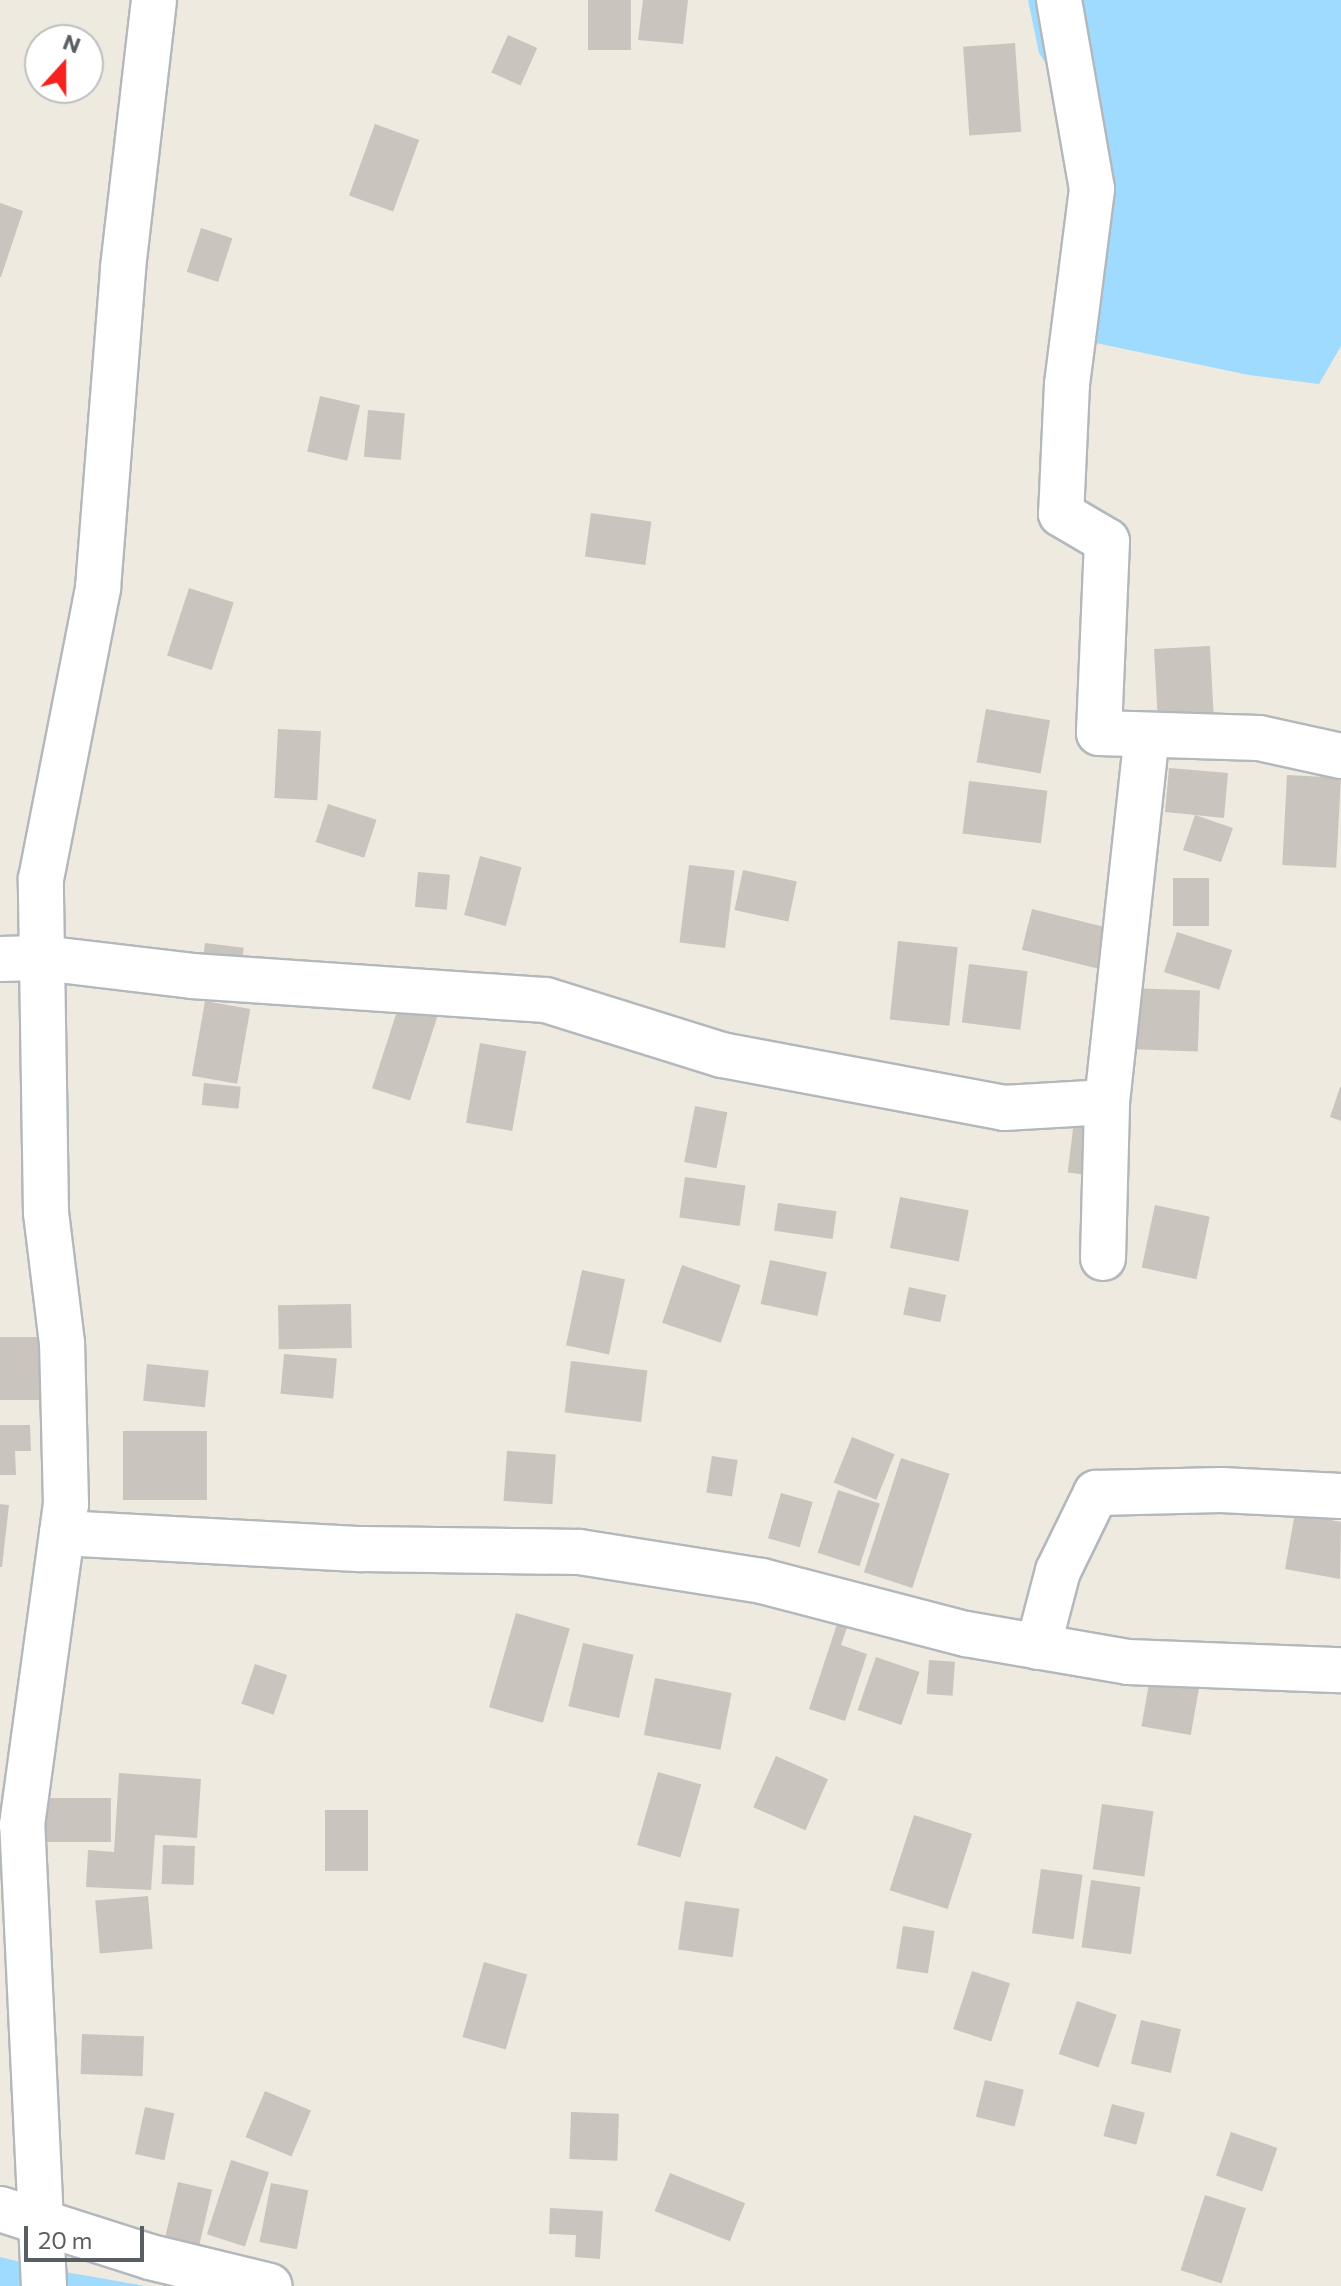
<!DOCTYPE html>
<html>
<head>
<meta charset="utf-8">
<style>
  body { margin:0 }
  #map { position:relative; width:1341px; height:2286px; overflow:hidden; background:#eeeae0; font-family:Commissioner,sans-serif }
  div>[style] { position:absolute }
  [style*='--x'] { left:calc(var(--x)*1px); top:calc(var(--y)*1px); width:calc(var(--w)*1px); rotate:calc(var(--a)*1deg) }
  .water>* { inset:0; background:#9fdaff }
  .building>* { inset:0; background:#c9c4bd; transform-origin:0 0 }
  .roads { filter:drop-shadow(2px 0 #b3b8bc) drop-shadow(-2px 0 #b3b8bc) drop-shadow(0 2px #b3b8bc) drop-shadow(0 -2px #b3b8bc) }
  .minor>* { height:44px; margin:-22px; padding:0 22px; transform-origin:22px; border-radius:22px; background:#fff }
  span { translate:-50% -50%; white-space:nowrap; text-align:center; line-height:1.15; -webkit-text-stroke:6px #fff; paint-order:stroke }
  .north { position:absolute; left:24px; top:24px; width:80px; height:80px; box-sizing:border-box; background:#fff; border:2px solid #bdbfc1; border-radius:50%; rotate:21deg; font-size:22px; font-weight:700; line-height:32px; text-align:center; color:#595e63 }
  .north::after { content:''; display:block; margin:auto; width:28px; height:36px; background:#f7221d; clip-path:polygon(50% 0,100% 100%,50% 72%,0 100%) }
  .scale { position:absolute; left:24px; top:2226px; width:120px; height:36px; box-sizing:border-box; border:4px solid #595e63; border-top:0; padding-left:10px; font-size:24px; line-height:28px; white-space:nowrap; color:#595e63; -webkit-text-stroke:6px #fff; paint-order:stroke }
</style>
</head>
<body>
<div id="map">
  <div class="water">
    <i style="clip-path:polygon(1028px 0,1341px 0,1341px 346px,1319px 384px,1249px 375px,1072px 338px,1095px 290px,1051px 71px,1039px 53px)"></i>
    <i style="clip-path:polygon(0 2257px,54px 2270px,145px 2286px,0 2286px)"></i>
  </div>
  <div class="building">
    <i style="left:588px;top:0;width:43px;height:50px"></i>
    <i style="clip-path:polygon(643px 0,688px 0,683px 44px,638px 40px)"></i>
    <i style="left:508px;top:35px;width:32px;height:41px;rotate:24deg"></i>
    <i style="left:1015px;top:43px;width:89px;height:52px;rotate:86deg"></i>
    <i style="left:375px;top:124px;width:47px;height:76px;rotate:20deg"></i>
    <i style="clip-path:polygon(0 203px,23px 211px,1px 277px,0 277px)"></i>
    <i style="left:201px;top:228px;width:33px;height:46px;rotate:18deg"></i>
    <i style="left:320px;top:396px;width:41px;height:57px;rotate:13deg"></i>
    <i style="left:368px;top:410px;width:37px;height:47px;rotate:5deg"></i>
    <i style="left:591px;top:513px;width:61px;height:44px;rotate:8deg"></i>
    <i style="left:189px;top:588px;width:47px;height:71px;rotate:18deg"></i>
    <i style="left:1210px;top:646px;width:66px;height:56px;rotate:87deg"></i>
    <i style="left:986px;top:709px;width:65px;height:54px;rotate:10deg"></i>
    <i style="left:278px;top:729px;width:43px;height:69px;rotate:3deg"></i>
    <i style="clip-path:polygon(1169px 768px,1228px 773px,1224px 818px,1195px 815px,1233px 828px,1221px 862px,1183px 850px,1195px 815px,1165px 812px)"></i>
    <i style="left:1287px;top:775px;width:54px;height:90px;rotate:3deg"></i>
    <i style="left:969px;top:781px;width:79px;height:53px;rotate:7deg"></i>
    <i style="left:328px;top:804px;width:51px;height:40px;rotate:18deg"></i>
    <i style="left:480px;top:856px;width:43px;height:61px;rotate:15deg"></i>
    <i style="left:689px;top:865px;width:46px;height:78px;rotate:7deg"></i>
    <i style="left:743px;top:870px;width:55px;height:41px;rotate:12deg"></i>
    <i style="left:418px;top:872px;width:32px;height:35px;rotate:5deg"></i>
    <i style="left:1173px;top:878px;width:36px;height:48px"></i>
    <i style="left:1032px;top:909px;width:80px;height:42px;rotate:14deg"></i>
    <i style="left:1177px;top:932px;width:58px;height:42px;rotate:18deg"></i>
    <i style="left:898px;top:941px;width:60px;height:79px;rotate:6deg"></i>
    <i style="left:205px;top:943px;width:39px;height:17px;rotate:7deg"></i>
    <i style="left:969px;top:964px;width:59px;height:59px;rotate:7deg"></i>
    <i style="left:1128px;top:988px;width:72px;height:61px;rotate:2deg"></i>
    <i style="left:402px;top:996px;width:40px;height:97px;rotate:18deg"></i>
    <i style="left:205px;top:1001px;width:46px;height:76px;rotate:10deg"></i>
    <i style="left:480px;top:1043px;width:47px;height:81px;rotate:10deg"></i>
    <i style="left:204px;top:1083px;width:37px;height:22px;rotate:6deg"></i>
    <i style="clip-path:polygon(1340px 1087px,1341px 1087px,1341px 1121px,1330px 1117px)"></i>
    <i style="left:695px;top:1106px;width:33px;height:57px;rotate:11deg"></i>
    <i style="left:1074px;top:1121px;width:23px;height:52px;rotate:7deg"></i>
    <i style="left:685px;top:1177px;width:61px;height:41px;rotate:8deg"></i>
    <i style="left:900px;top:1197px;width:70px;height:52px;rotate:11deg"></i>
    <i style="left:778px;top:1203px;width:59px;height:28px;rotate:8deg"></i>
    <i style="left:1155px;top:1205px;width:56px;height:64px;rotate:12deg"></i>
    <i style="left:770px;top:1260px;width:58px;height:45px;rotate:12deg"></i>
    <i style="left:682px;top:1265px;width:62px;height:61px;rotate:19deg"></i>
    <i style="left:582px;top:1270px;width:44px;height:77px;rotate:12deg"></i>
    <i style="left:909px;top:1287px;width:38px;height:28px;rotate:12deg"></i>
    <i style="left:351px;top:1304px;width:44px;height:73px;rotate:89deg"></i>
    <i style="left:0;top:1337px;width:54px;height:63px"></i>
    <i style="left:284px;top:1354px;width:53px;height:40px;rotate:5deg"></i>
    <i style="left:571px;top:1361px;width:77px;height:52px;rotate:7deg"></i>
    <i style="left:147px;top:1364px;width:62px;height:37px;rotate:6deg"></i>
    <i style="clip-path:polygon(0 1425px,30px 1425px,31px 1451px,15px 1451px,16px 1475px,0 1475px)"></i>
    <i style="left:123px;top:1431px;width:84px;height:69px"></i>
    <i style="left:852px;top:1437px;width:46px;height:49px;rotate:22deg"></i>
    <i style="left:507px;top:1451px;width:49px;height:50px;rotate:4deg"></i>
    <i style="left:712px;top:1456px;width:26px;height:37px;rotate:9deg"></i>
    <i style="left:901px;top:1458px;width:51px;height:120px;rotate:18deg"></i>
    <i style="left:838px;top:1490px;width:44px;height:66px;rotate:18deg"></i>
    <i style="left:781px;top:1493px;width:33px;height:47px;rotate:16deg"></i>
    <i style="clip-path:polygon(0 1504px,9px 1505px,2px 1567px,0 1567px)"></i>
    <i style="clip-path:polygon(1295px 1513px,1341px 1522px,1340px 1579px,1285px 1569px)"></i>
    <i style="left:516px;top:1613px;width:56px;height:98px;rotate:16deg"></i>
    <i style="clip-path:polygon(838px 1621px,848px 1625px,841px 1645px,867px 1654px,845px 1721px,809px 1709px)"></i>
    <i style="left:583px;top:1643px;width:52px;height:65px;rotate:13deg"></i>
    <i style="left:876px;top:1657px;width:46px;height:56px;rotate:19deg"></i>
    <i style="left:929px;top:1660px;width:26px;height:34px;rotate:4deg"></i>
    <i style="left:255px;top:1664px;width:34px;height:42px;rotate:19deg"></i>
    <i style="left:655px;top:1678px;width:78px;height:58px;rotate:11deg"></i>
    <i style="left:1150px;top:1678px;width:50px;height:49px;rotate:10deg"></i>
    <i style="left:776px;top:1756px;width:57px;height:56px;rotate:24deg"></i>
    <i style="left:658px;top:1772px;width:45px;height:76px;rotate:16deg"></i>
    <i style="clip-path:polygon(119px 1773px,201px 1779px,197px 1838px,155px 1835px,151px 1890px,86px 1887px,88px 1850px,114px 1852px)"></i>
    <i style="left:32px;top:1798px;width:79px;height:44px"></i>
    <i style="left:1102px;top:1804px;width:52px;height:66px;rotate:8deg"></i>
    <i style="left:325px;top:1810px;width:43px;height:61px"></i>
    <i style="left:914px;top:1815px;width:61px;height:79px;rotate:18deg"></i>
    <i style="left:163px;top:1845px;width:32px;height:39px;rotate:2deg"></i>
    <i style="left:1041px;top:1869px;width:42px;height:65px;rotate:8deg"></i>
    <i style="left:1091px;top:1880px;width:50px;height:68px;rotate:8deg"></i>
    <i style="left:148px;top:1896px;width:53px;height:53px;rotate:85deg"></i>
    <i style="left:685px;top:1901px;width:55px;height:49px;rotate:8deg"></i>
    <i style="left:903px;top:1926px;width:32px;height:43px;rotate:9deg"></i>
    <i style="left:484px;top:1962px;width:45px;height:78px;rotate:16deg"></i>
    <i style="left:972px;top:1971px;width:40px;height:61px;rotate:18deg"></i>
    <i style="left:1077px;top:2001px;width:42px;height:56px;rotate:19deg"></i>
    <i style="left:1141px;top:2020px;width:41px;height:45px;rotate:13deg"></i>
    <i style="left:82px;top:2034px;width:62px;height:40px;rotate:2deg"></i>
    <i style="left:985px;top:2080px;width:40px;height:38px;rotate:14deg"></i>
    <i style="left:265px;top:2091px;width:50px;height:50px;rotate:23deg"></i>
    <i style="left:1112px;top:2104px;width:34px;height:33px;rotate:15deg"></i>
    <i style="left:145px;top:2107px;width:30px;height:48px;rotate:12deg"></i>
    <i style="left:571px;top:2112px;width:48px;height:47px;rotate:2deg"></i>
    <i style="left:1231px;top:2132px;width:49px;height:46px;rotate:19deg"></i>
    <i style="left:231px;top:2160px;width:40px;height:78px;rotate:18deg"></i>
    <i style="left:670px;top:2173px;width:81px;height:41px;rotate:22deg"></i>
    <i style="left:178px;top:2182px;width:35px;height:66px;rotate:13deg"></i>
    <i style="left:271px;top:2183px;width:38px;height:60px;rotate:11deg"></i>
    <i style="left:1205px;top:2195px;width:43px;height:79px;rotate:18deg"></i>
    <i style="clip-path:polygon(550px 2208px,603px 2211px,600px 2259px,575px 2257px,576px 2235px,549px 2234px)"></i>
  </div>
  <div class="roads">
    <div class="minor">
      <i style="--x:1059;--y:0;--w:192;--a:80.1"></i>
      <i style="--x:1092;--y:189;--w:197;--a:97.3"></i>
      <i style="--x:1067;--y:384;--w:130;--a:92.6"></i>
      <i style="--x:1061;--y:514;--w:53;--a:30.4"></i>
      <i style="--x:1107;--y:541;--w:192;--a:92.4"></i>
      <i style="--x:1099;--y:733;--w:160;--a:1.8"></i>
      <i style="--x:1259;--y:738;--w:84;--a:12.4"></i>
      <i style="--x:0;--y:959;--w:42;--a:-1.4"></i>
      <i style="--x:42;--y:958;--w:151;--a:6.8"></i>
      <i style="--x:192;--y:976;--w:355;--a:3.9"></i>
      <i style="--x:546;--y:1000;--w:184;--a:17.4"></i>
      <i style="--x:722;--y:1055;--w:287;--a:10.6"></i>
      <i style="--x:1004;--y:1108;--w:103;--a:-3.3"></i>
      <i style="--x:1107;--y:1102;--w:368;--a:-83.8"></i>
      <i style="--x:1103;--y:1258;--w:156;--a:-88.5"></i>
      <i style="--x:62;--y:1533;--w:300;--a:3.1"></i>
      <i style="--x:362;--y:1549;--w:217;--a:0.8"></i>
      <i style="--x:579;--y:1552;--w:185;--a:9"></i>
      <i style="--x:762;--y:1581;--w:211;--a:14.6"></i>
      <i style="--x:966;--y:1634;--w:164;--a:9.8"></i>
      <i style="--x:1128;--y:1662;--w:213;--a:2.2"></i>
      <i style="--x:1038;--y:1647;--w:79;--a:-75.3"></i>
      <i style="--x:1058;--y:1571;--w:87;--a:-64"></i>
      <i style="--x:1096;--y:1493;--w:125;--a:-1.4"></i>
      <i style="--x:1221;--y:1490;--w:120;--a:2.9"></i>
      <i style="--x:0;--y:2209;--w:157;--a:17.7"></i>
      <i style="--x:150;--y:2257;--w:123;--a:13.6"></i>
      <i style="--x:44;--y:2286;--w:462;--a:-92.7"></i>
      <i style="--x:22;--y:1825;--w:324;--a:-82.2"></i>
      <i style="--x:66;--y:1504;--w:161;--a:-91.4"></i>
      <i style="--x:62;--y:1343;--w:131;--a:-97"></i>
      <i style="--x:46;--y:1213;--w:334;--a:-90.9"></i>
      <i style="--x:41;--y:879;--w:297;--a:-78.9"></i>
      <i style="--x:98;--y:588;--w:321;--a:-85.5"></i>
      <i style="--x:123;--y:268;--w:270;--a:-83.4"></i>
    </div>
  </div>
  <div class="north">N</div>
  <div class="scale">20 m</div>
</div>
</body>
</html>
